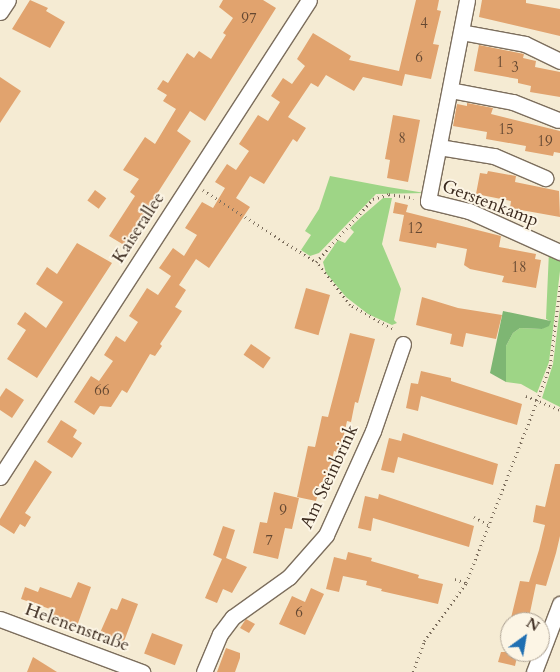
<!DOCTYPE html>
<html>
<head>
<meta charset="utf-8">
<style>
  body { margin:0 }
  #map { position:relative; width:560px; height:672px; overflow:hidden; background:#f5ebd3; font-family:Cardo,serif }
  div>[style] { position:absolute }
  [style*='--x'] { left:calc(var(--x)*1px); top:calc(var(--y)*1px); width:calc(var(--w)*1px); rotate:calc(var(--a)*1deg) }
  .green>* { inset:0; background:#9ed586 }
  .forest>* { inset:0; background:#7eb673 }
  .building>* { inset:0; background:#e1a36e; transform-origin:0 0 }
  .path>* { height:2.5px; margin-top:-1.25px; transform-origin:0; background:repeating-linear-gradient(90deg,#7c6e5d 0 1px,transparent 0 5px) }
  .roads { filter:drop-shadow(1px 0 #7c6e5d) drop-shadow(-1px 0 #7c6e5d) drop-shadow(0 1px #7c6e5d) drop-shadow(0 -1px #7c6e5d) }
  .minor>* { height:15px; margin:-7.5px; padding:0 7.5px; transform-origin:7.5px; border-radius:7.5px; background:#fff }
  span { translate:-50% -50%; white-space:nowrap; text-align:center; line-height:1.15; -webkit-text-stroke:4px #fcf5e5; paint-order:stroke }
  .number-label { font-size:15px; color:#644832 }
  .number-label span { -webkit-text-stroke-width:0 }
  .street-label { font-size:18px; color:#3b2a1e }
  .north { position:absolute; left:500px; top:612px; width:50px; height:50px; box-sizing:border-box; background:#fcf5e5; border:1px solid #afa495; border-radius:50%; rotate:32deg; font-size:14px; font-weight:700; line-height:20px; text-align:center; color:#3b2a1e }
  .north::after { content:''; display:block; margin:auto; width:18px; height:22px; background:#1f6fb2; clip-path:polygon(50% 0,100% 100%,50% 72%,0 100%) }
</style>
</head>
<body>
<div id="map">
  <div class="green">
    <i style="clip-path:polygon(330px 176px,388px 187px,425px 193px,376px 194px,319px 253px,310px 256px,301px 250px,311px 235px,305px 231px,319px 209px)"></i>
    <i style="clip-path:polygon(383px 198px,392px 198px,382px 244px,401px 289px,394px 320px,397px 323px,392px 325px,368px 314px,346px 297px,326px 273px,323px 262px,338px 240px,345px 243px,354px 232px,350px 228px,361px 217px)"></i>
    <i style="clip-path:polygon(549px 251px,560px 257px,560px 271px,549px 362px,537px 393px,521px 384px,506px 382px,505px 361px,506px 346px,513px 333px,520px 328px,542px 329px,550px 321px,546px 319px)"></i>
    <i style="clip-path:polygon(560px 308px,560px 407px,542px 398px,553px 364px)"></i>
  </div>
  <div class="forest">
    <i style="clip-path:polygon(503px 311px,551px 321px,549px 326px,542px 329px,520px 328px,513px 333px,506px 346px,506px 382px,490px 373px)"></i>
  </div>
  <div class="building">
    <i style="clip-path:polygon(30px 0,48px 8px,46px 11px,65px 22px,50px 48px,12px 29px)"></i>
    <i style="clip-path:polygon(223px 0,263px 0,276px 8px,205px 121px,190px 111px,177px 131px,191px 141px,124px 245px,109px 236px,135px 196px,130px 192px,139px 179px,123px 170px,145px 137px,155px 144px,176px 109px,163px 101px,167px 95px,157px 89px,163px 80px,168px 83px,187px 53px,194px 58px,199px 51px,211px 59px,226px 35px,223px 33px,233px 18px,219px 7px)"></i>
    <i style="clip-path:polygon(416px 0,439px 0,437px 10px,441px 11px,433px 44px,439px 45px,431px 79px,405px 74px,402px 86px,363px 77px,354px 91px,326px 75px,318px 87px,311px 83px,288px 117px,306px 128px,297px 142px,293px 139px,264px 184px,250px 176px,236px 198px,250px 207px,209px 268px,196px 259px,179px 285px,186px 290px,175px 307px,182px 311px,160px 344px,162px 346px,155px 356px,150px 354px,127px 393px,122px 390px,111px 407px,100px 406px,94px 415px,74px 402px,91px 376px,99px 381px,113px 361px,104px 355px,116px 336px,125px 342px,138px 322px,129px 316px,147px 288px,158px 295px,171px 276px,159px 268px,173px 248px,184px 256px,197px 235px,185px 228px,202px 202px,213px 208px,225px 188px,215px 182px,227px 164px,236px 170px,249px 151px,239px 144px,258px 115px,268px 121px,280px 102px,271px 96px,283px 78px,292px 84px,305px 66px,297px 59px,313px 33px,351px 56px,349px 60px,399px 71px)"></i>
    <i style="clip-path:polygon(482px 0,526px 0,526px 3px,560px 9px,560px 36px,479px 17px)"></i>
    <i style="clip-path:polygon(479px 45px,524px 54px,523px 58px,536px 61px,535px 67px,560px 72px,560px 97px,530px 92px,531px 86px,518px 83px,518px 79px,474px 71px)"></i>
    <i style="clip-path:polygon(0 77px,21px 91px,0 123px)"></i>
    <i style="clip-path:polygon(467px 103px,493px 108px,491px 114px,560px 131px,560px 153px,554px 152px,553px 156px,525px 151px,526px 146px,486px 139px,487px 132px,453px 126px,457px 104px,467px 106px)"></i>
    <i style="clip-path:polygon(393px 115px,420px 120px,408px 182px,387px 178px,390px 160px,385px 159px)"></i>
    <i style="clip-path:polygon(488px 171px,516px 176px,515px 182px,559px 191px,560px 217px,510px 208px,511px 201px,476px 194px,480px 173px,487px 174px)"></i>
    <i style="left:95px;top:190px;width:14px;height:13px;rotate:36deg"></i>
    <i style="clip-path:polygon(395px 202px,408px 205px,406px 212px,501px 236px,499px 247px,536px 254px,535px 259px,541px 260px,536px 288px,502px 282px,504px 276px,470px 269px,464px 265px,467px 249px,437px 243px,436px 248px,399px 241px,404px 215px,393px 213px)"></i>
    <i style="clip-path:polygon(77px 243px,112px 263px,37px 378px,7px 359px,26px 330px,17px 324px,25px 312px,46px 328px,63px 302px,36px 284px,47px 267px,57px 274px)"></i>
    <i style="left:306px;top:288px;width:25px;height:42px;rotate:16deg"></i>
    <i style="clip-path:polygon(422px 297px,458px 308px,502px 315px,496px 339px,466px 333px,463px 347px,450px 344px,452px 334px,416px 325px)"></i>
    <i style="clip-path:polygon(350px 333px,375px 339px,358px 403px,355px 402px,351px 422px,347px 421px,340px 453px,334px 451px,327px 483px,321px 482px,316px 501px,297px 497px,308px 446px,315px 447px,322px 416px,328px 417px)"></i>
    <i style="left:251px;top:344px;width:24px;height:13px;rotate:35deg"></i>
    <i style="clip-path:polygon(421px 371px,451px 378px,451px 381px,522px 404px,517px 425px,421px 396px,418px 411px,406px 408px,411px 383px,418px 384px)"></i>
    <i style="clip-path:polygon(6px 388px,24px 400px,12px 418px,0 410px,0 397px)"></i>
    <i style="clip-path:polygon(61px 420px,77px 430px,73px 437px,82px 443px,72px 458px,47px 442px)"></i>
    <i style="clip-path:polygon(403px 433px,498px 464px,493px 485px,398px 457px,394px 473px,381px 470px,389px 438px,401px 441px)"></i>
    <i style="clip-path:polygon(35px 460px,52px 472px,25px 513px,31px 517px,25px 527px,20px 524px,14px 534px,0 525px,0 519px)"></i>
    <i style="clip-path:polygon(555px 464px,560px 464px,560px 536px,556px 553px,546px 586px,536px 584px,528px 622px,510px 622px,520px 581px,529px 582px,539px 550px,545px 525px,533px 522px,536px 505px,545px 507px)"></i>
    <i style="clip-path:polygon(274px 492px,299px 498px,292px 529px,285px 528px,278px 559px,253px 553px,260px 522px,267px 523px)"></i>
    <i style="clip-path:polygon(379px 494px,474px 526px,469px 547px,373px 518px,371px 531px,358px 528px,365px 496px,378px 499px)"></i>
    <i style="clip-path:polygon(223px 526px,235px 530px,226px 558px,247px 567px,232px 593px,223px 589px,217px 603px,205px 598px,222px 559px,213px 555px)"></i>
    <i style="clip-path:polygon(348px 552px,372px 558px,371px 561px,419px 575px,418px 578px,443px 584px,438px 604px,381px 591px,382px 589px,366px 585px,367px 581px,343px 576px,339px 592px,326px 589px,334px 557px,346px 560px)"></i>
    <i style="clip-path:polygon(78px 582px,91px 587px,77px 626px,48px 615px,50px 609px,21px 599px,25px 587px,38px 592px,40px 587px,71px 598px)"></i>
    <i style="clip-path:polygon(311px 588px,324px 594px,305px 635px,279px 624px,292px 596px,305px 602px)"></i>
    <i style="clip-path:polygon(122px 598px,138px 604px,123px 644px,99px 635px,111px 608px,117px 610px)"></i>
    <i style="clip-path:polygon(246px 619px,255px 624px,249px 633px,240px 628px)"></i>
    <i style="left:152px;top:633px;width:33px;height:22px;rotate:21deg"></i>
    <i style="clip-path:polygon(226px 648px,240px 653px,240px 658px,235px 672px,217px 672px)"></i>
    <i style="clip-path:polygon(501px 652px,518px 652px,515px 666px,498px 662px)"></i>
    <i style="clip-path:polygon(33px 657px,57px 672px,27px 672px)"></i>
  </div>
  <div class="path">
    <i style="--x:203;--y:190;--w:134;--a:32.5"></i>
    <i style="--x:392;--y:329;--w:48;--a:-150.3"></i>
    <i style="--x:350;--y:305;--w:55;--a:-128.3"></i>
    <i style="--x:316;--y:262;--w:85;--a:-47.9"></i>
    <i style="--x:373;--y:199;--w:17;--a:-17"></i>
    <i style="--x:389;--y:194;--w:25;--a:9"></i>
    <i style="--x:526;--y:396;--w:37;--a:22"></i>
    <i style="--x:474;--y:517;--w:16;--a:27"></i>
    <i style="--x:455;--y:579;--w:12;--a:20"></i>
    <i style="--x:413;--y:672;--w:33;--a:-70"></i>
    <i style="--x:424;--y:641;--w:72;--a:-54.1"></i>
    <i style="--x:466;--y:583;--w:195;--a:-68.7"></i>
    <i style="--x:537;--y:401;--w:37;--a:-70"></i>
    <i style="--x:550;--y:366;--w:81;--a:-82.9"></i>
  </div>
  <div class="roads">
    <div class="minor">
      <i style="--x:467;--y:0;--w:205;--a:101"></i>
      <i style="--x:428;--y:201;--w:42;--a:13.7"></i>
      <i style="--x:469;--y:211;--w:100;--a:24.3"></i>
      <i style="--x:0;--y:12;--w:14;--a:-56"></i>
      <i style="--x:461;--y:32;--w:65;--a:10.6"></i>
      <i style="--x:525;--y:44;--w:39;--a:26"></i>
      <i style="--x:450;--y:90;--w:64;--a:10.8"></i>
      <i style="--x:513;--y:102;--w:48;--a:21.8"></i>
      <i style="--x:439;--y:147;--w:56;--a:9.3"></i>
      <i style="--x:494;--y:156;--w:56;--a:23.3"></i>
      <i style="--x:0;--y:477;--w:568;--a:-57.06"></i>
      <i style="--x:0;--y:619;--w:152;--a:20.5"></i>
      <i style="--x:204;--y:672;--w:41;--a:-67.2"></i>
      <i style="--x:220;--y:634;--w:21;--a:-53"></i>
      <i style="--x:233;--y:617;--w:69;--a:-35.5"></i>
      <i style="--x:289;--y:577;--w:56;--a:-48.6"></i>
      <i style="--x:326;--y:535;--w:114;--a:-65.7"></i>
      <i style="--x:373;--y:431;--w:92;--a:-71"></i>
      <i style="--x:534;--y:672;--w:73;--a:-69.1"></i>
    </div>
  </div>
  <div class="number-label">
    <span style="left:249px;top:19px">97</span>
    <span style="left:424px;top:24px">4</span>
    <span style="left:419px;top:58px">6</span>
    <span style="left:500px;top:63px">1</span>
    <span style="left:515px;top:68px">3</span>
    <span style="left:506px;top:130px">15</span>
    <span style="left:402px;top:139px">8</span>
    <span style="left:545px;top:142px">19</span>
    <span style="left:415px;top:229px">12</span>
    <span style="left:519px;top:268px">18</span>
    <span style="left:102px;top:391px">66</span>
    <span style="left:283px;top:511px">9</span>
    <span style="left:269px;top:541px">7</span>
    <span style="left:299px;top:613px">6</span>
  </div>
  <div class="street-label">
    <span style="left:490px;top:204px;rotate:21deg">Gerstenkamp</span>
    <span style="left:139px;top:228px;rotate:-57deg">Kaiserallee</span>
    <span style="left:330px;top:477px;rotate:-65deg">Am Steinbrink</span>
    <span style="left:77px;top:628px;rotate:20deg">Helenenstraße</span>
  </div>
  <div class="north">N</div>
</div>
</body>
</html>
